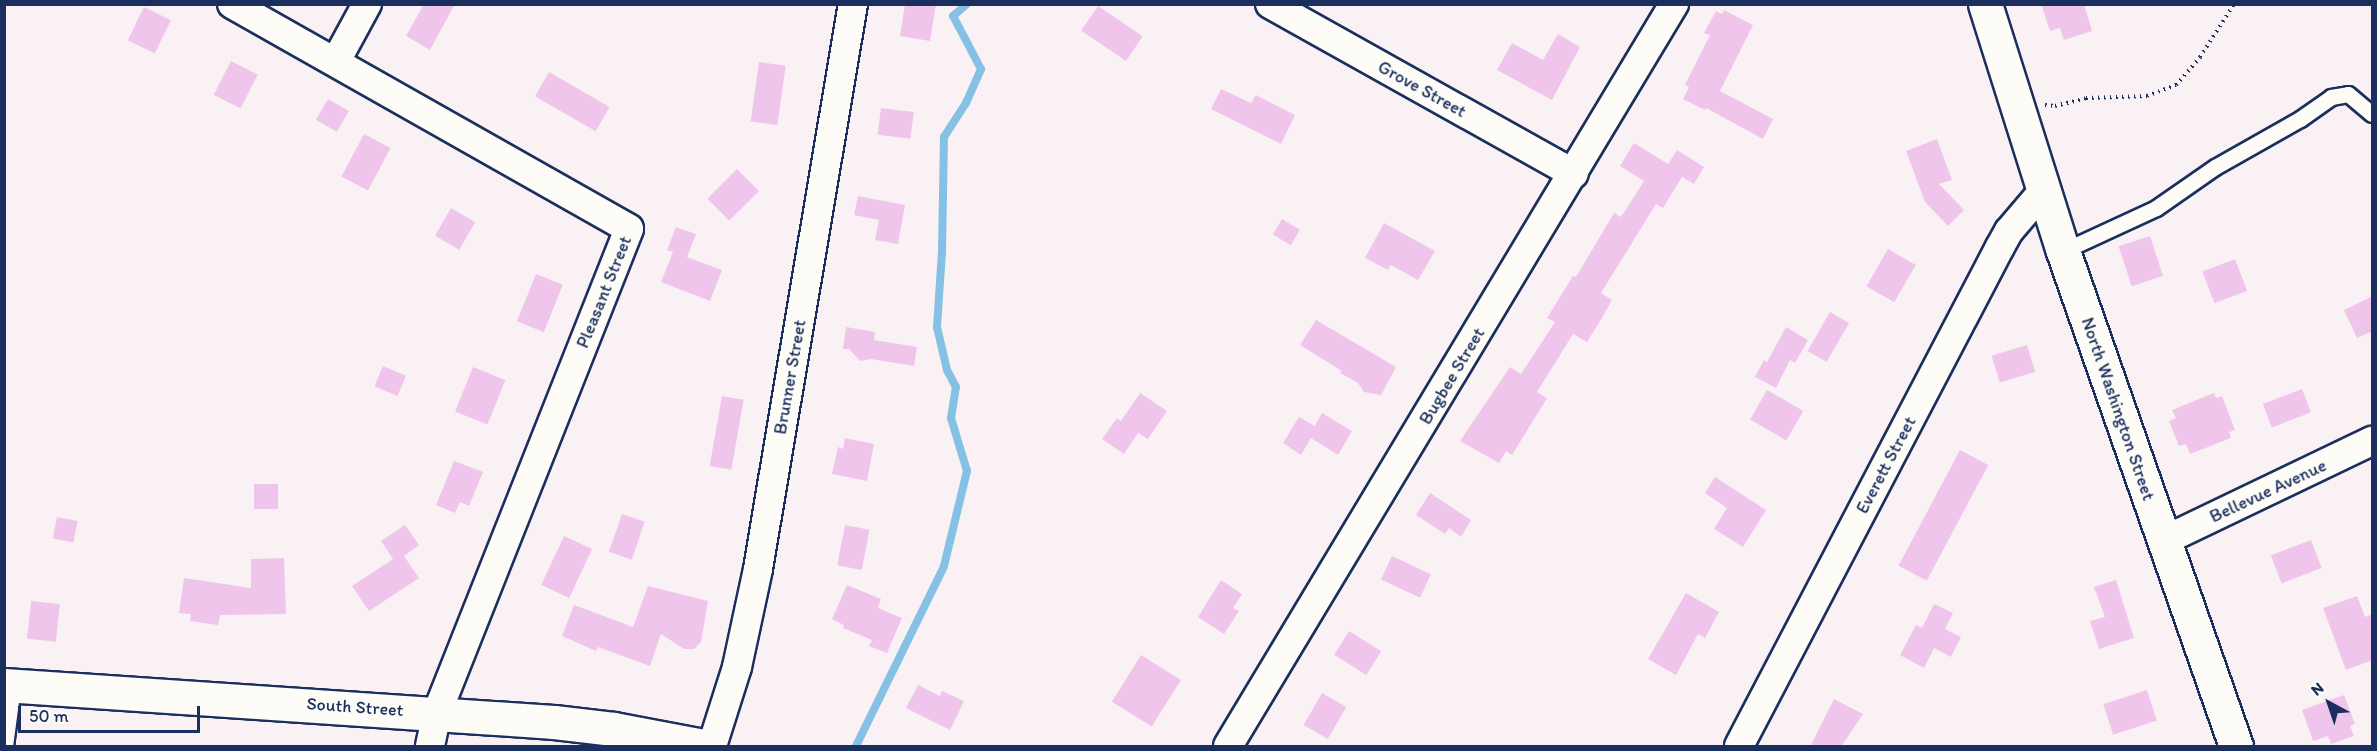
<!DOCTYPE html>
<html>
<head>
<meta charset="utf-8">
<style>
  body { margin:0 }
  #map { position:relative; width:2377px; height:751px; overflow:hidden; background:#faf1f5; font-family:Itim,sans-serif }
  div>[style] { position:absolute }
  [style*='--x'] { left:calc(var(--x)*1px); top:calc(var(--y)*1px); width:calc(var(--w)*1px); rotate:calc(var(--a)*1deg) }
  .stream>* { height:8px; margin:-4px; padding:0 4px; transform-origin:4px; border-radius:4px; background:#85c1e5 }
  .building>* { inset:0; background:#f0c5ec; transform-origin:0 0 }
  .path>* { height:4px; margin-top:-2px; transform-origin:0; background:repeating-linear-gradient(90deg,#1b2f5e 0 1.5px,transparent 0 6px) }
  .roads { filter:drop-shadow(2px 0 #1b2f5e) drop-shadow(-2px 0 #1b2f5e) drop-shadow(0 2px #1b2f5e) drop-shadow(0 -2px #1b2f5e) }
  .lane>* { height:15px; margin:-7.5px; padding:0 7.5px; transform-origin:7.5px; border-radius:7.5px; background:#fdfcf7 }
  .street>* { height:28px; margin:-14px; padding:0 14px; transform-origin:14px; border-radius:14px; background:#fdfcf7 }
  .secondary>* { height:33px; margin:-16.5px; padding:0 16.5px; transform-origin:16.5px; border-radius:16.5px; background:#fdfcf7 }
  .primary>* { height:33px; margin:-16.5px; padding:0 16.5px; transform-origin:16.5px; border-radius:16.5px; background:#fdfcf7 }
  span { translate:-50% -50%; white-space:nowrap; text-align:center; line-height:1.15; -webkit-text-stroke:4.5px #fdfcf7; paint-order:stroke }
  .street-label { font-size:18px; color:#1b2f5e }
  .frame { position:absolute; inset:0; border:6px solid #1b2f5e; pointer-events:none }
  .north { position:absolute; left:2299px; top:673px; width:60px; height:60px; -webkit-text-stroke:4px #fdfcf7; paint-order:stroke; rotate:320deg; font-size:16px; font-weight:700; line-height:24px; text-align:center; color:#1b2f5e }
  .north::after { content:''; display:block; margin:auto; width:21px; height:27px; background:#1b2f5e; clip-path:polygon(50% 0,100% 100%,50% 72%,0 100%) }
  .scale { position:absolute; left:18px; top:706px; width:182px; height:27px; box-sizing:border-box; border:3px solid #1b2f5e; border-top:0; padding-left:8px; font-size:18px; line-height:21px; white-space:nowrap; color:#1b2f5e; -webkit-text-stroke:4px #fdfcf7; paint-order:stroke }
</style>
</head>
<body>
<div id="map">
  <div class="stream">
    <i style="--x:856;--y:746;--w:200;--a:-63.9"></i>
    <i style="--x:944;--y:566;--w:98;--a:-76.4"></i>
    <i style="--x:967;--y:471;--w:55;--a:-106.8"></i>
    <i style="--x:951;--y:418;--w:31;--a:-81"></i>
    <i style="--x:956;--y:387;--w:19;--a:-118"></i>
    <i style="--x:947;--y:370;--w:44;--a:-103.1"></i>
    <i style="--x:937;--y:327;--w:75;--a:-86.2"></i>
    <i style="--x:942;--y:252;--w:115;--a:-89"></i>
    <i style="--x:944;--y:137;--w:40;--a:-57.1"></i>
    <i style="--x:966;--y:103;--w:37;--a:-66"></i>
    <i style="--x:981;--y:69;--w:60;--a:-117.8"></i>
    <i style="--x:953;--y:16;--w:18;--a:-41"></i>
  </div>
  <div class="building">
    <i style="clip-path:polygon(424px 4px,455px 4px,430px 50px,406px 36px)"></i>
    <i style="clip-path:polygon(905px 4px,936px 4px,930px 41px,900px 36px)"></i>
    <i style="clip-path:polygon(2041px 4px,2084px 4px,2092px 31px,2064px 40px,2060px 28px,2050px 31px)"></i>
    <i style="left:1098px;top:6px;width:54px;height:30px;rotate:34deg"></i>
    <i style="left:144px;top:7px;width:30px;height:37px;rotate:26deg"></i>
    <i style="clip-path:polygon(1724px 10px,1753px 25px,1720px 91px,1773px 119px,1763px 139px,1706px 108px,1705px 110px,1683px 99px,1689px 87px,1685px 85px,1710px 35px,1704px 33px,1716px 11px,1722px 14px)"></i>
    <i style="clip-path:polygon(1558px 34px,1580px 47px,1552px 100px,1497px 70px,1512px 43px,1543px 60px)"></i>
    <i style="left:231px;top:61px;width:30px;height:38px;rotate:27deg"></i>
    <i style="left:759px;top:62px;width:27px;height:60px;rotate:8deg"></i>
    <i style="left:549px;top:72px;width:70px;height:28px;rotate:30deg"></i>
    <i style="clip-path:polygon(1221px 89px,1251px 103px,1256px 95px,1295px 115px,1281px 144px,1211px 109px)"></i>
    <i style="left:328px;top:99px;width:24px;height:24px;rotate:30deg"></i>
    <i style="left:881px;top:108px;width:33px;height:27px;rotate:7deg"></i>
    <i style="left:364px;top:134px;width:30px;height:48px;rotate:28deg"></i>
    <i style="clip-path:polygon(1937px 139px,1952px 180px,1939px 184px,1964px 210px,1948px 226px,1925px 202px,1906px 151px)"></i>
    <i style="clip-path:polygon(1634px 143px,1668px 164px,1677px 150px,1704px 167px,1694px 184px,1682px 177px,1663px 208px,1656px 204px,1601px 293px,1612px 300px,1602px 318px,1587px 342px,1573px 334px,1537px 392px,1547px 398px,1512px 455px,1506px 451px,1499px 463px,1460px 441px,1510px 367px,1521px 374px,1555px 322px,1547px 318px,1573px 276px,1576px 277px,1614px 213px,1621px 217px,1644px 181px,1620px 166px)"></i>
    <i style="left:737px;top:169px;width:31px;height:42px;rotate:45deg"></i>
    <i style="clip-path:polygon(858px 196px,905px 205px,898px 244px,875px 240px,879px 220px,854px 215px)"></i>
    <i style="left:451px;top:208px;width:28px;height:32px;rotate:30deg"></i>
    <i style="left:1282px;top:219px;width:21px;height:18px;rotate:31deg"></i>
    <i style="clip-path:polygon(1384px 223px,1435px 251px,1418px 280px,1391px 265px,1388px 270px,1365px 258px)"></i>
    <i style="clip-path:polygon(676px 227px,696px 234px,687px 257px,722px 270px,710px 301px,661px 282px,673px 252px,667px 250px)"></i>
    <i style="left:2150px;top:236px;width:42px;height:33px;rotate:72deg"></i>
    <i style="left:1888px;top:249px;width:32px;height:43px;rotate:30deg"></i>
    <i style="left:2235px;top:259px;width:34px;height:35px;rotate:69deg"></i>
    <i style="left:536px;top:274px;width:29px;height:51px;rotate:22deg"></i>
    <i style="clip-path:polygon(2373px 296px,2373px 331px,2357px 338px,2344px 310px)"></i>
    <i style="left:1830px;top:312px;width:22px;height:45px;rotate:30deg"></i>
    <i style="clip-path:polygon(1316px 320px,1396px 367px,1381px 395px,1364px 392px,1358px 383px,1340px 373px,1342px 371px,1300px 345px)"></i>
    <i style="clip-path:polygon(846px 327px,875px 332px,874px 340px,917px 347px,914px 366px,871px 359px,860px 361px,849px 349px,843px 349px)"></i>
    <i style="clip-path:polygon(1786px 327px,1808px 340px,1795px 363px,1790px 360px,1776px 388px,1755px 377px,1764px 360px,1767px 362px)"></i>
    <i style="left:2027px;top:345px;width:28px;height:37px;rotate:73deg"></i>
    <i style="left:383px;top:366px;width:25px;height:22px;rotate:23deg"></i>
    <i style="left:473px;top:367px;width:35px;height:48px;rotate:22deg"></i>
    <i style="left:2302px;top:389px;width:25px;height:42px;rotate:69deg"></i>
    <i style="left:1767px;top:390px;width:42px;height:34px;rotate:30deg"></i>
    <i style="clip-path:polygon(1140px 393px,1167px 411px,1148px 439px,1138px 433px,1124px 454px,1102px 439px,1117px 418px,1121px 421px)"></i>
    <i style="clip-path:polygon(2214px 393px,2216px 398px,2222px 396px,2235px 430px,2229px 432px,2231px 438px,2190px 454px,2186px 444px,2179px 446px,2169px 421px,2176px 418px,2172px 410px)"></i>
    <i style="left:722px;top:396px;width:22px;height:71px;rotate:10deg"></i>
    <i style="clip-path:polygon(1322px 413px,1352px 431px,1338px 455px,1311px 438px,1301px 455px,1283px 443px,1299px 417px,1315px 426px)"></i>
    <i style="clip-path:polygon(845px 438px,874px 444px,867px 481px,832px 474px,838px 447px,843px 449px)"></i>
    <i style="left:1960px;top:450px;width:32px;height:131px;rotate:28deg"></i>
    <i style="clip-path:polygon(454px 461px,483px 472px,469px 506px,460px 502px,455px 513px,436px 505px)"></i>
    <i style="clip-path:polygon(1715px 477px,1766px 510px,1743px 547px,1714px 529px,1727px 508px,1705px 493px)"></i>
    <i style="left:254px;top:484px;width:24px;height:25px"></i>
    <i style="clip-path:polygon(1430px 493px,1471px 520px,1461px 537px,1449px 528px,1445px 534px,1416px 515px)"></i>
    <i style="left:622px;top:514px;width:24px;height:40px;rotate:19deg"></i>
    <i style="left:57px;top:517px;width:21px;height:22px;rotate:11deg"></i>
    <i style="clip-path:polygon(405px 525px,419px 545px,404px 556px,419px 578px,369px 611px,352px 586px,393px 559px,381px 541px)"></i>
    <i style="left:845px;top:525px;width:25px;height:41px;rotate:11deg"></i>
    <i style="left:564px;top:536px;width:31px;height:54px;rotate:25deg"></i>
    <i style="left:2311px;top:540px;width:30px;height:43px;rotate:69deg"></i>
    <i style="left:1392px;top:556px;width:43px;height:26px;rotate:25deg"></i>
    <i style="clip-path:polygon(284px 558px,286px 614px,220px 615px,218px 625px,190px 621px,191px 614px,179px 613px,184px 578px,251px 588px,251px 559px)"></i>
    <i style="clip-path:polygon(1221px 580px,1242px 594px,1233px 608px,1239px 611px,1224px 634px,1198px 617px)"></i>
    <i style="clip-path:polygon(2116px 580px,2134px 638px,2099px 649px,2090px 621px,2105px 617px,2094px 587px)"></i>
    <i style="clip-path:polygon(847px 585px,881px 599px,878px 608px,902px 618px,887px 653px,869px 646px,872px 640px,843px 628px,844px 625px,832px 619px)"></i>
    <i style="clip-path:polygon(648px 586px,708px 601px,701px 642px,694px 649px,684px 649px,661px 634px,650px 666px,598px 647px,596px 651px,562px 636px,574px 605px,633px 627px)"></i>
    <i style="clip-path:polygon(1686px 593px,1719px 612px,1705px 638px,1698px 634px,1676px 675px,1648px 659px)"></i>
    <i style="clip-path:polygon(2357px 596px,2365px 617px,2373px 614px,2373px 660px,2346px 670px,2323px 608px)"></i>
    <i style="left:31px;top:601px;width:29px;height:38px;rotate:6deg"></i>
    <i style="clip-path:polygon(1934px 604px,1953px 613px,1945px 629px,1961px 637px,1951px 657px,1934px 648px,1924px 668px,1900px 655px,1916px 625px,1922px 628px)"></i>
    <i style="left:1349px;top:631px;width:38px;height:28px;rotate:32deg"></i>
    <i style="left:1141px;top:655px;width:47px;height:55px;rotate:32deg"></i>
    <i style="clip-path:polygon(918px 685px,940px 696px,942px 691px,964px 701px,950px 730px,906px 708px)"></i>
    <i style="left:2147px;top:690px;width:32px;height:46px;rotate:72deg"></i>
    <i style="left:1322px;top:693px;width:28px;height:37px;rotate:30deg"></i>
    <i style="clip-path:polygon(2344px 695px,2355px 724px,2350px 726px,2354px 736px,2331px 744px,2328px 736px,2313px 741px,2302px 710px)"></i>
    <i style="clip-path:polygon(1834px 699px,1863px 714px,1841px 747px,1810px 747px)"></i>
  </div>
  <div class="path">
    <i style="--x:2045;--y:105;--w:10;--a:6"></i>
    <i style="--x:2055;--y:106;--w:32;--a:-14"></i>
    <i style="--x:2086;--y:98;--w:61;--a:-1.9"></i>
    <i style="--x:2147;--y:96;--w:31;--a:-21"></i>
    <i style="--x:2176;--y:85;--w:37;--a:-49"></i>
    <i style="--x:2200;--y:57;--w:63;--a:-57.3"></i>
  </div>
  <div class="roads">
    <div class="lane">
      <i style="--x:2063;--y:251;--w:102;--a:-24.8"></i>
      <i style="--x:2156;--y:208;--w:72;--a:-34.8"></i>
      <i style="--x:2215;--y:167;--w:98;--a:-29.5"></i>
      <i style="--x:2300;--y:119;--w:38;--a:-35"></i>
      <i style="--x:2331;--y:97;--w:17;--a:-10"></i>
      <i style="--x:2348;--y:94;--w:31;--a:40"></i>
      <i style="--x:5;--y:746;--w:61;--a:-82.4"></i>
    </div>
    <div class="street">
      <i style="--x:232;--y:4;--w:456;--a:29.5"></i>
      <i style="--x:629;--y:229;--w:521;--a:111.64"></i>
      <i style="--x:437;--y:713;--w:34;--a:102"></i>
      <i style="--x:1270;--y:4;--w:348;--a:29.2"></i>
      <i style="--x:336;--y:61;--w:65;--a:-61.5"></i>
      <i style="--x:2163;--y:541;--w:232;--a:-25.6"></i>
      <i style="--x:712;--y:746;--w:83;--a:-72.4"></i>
      <i style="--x:737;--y:667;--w:100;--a:-77.9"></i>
      <i style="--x:758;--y:569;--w:573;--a:-80.46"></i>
      <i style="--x:1228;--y:746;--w:866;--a:-58.99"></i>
      <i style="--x:1739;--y:746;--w:563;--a:-62.39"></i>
      <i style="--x:2000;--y:247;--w:18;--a:-61"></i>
      <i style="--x:2009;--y:231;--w:54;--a:-49.5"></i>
    </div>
    <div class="secondary">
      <i style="--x:4;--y:685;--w:551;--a:3.85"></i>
      <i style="--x:554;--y:722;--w:60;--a:6.7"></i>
      <i style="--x:614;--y:729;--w:92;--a:10.7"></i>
    </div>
    <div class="primary">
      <i style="--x:1985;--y:4;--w:259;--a:72.5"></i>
      <i style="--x:2063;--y:251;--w:524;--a:70.74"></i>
    </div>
  </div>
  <div class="street-label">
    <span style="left:1422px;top:89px;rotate:29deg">Grove Street</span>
    <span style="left:604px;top:292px;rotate:-68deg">Pleasant Street</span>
    <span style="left:1452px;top:376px;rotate:-59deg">Bugbee Street</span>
    <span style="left:790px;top:377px;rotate:-80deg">Brunner Street</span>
    <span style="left:2118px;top:409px;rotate:71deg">North Washington Street</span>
    <span style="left:1886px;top:465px;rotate:-62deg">Everett Street</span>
    <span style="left:2268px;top:491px;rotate:-25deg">Bellevue Avenue</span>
    <span style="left:355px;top:707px;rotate:4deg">South Street</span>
  </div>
  <div class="frame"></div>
  <div class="north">N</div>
  <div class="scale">50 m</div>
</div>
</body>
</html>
